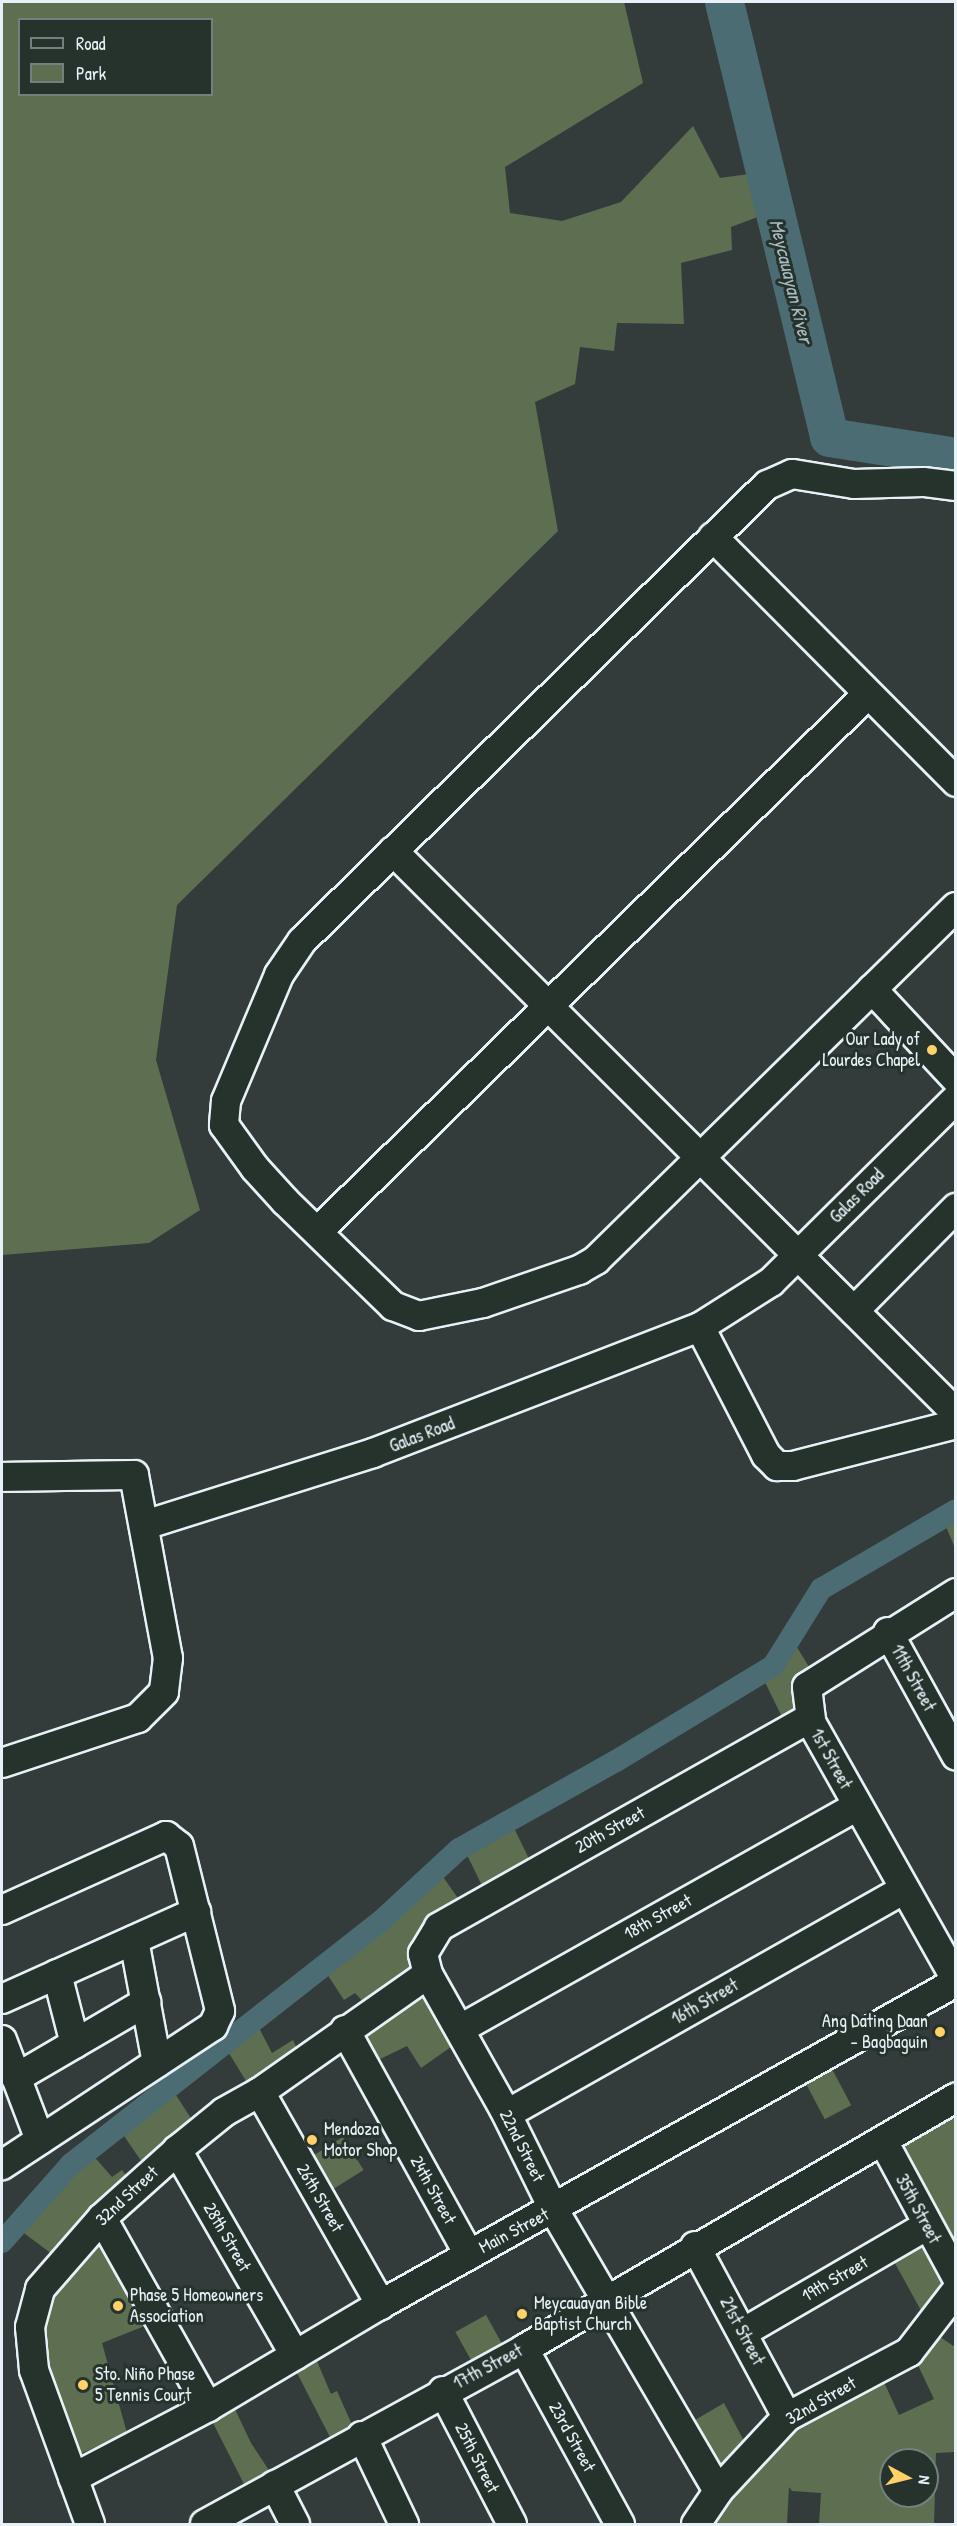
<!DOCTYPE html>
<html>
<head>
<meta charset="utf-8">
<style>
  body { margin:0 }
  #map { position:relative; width:957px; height:2526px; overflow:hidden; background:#333c3a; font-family:"Patrick Hand",sans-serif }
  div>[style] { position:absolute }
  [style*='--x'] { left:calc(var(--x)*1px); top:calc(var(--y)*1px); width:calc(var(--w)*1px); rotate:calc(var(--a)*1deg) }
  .green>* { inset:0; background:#5e6f51; transform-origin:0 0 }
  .canal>* { height:22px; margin:-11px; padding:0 11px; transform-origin:11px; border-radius:11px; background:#4b6c72 }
  .river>* { height:39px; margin:-19.5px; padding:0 19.5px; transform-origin:19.5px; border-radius:19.5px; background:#4b6c72 }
  .roads { filter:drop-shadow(2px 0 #e8f1f8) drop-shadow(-2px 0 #e8f1f8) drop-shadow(0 2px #e8f1f8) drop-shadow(0 -2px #e8f1f8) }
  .minor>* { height:28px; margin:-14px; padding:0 14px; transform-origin:14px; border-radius:14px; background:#26332d }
  .dots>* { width:16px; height:16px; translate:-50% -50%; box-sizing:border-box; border:3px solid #26332d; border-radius:50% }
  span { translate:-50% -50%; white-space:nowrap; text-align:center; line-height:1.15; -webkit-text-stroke:6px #26332d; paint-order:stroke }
  .poi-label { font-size:18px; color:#e8f1f8 }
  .right { translate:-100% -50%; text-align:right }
  .left { translate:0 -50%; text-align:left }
  .street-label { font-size:18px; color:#e8f1f8 }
  .water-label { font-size:20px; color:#a9bcc2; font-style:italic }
  .frame { position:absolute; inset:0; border:3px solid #e8f1f8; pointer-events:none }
  .legend { position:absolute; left:18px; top:18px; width:195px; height:78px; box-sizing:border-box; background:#26332d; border:2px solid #747f7e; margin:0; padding:8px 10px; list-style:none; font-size:18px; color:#e8f1f8 }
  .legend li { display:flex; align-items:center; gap:12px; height:30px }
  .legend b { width:30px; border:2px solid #747f7e }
  .north { position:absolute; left:879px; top:2448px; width:60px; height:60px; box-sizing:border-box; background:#26332d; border:2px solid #747f7e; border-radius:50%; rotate:97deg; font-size:16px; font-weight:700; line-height:24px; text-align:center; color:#e8f1f8 }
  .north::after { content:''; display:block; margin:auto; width:21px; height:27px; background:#ffd166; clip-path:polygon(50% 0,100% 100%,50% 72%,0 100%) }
</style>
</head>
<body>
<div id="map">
  <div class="green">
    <i style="clip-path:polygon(evenodd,2px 2px,624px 2px,643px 83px,505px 167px,510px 213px,562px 221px,621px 202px,693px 126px,720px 178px,749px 174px,760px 216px,731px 227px,732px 250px,681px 263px,684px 324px,617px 323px,614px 351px,580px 347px,575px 384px,535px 402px,558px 531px,177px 905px,156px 1060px,200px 1210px,149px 1243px,2px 1255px,2px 2px,20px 20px,212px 20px,212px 94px,20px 94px,20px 20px)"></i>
    <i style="clip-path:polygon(955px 1515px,955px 1548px,944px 1522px)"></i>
    <i style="clip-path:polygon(792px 1639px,814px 1675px,802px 1714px,784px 1721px,762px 1676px,774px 1667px)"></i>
    <i style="left:515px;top:1830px;width:37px;height:54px;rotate:64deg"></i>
    <i style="clip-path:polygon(441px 1874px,462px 1904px,420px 1971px,367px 2006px,355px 1993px,344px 2000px,325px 1971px)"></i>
    <i style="clip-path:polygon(426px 1989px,458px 2042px,421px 2068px,407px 2046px,372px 2063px,356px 2038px)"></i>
    <i style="clip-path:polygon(259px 2028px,272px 2053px,293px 2040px,298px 2051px,251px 2089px,227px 2050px)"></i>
    <i style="left:832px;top:2069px;width:41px;height:30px;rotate:62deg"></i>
    <i style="clip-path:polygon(172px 2089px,194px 2123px,144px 2165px,122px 2133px)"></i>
    <i style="clip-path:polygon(955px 2106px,955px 2252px,896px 2151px,900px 2138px)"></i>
    <i style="left:343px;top:2137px;width:39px;height:41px;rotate:58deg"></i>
    <i style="clip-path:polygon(90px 2152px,112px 2177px,122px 2170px,128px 2178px,52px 2254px,9px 2222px)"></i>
    <i style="clip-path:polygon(101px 2230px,147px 2325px,102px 2343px,127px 2433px,82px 2453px,73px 2451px,42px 2350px,48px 2294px)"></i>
    <i style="clip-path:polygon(924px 2237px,946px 2274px,945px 2287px,924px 2316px,891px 2256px)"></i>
    <i style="left:486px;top:2315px;width:37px;height:35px;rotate:61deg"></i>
    <i style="clip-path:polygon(evenodd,937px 2335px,955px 2347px,955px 2452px,936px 2453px,934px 2524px,819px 2524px,821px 2493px,792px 2491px,789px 2487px,787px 2524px,711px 2524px,729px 2496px,792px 2423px,883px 2380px,899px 2415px,934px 2399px,916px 2361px,937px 2335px,891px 2460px,927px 2460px,927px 2496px,891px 2496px,891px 2460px)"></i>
    <i style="clip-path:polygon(316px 2359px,331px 2394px,337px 2391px,353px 2427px,332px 2441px,295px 2369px)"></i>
    <i style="clip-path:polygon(232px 2403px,251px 2443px,274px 2478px,245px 2486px,211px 2419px)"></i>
    <i style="clip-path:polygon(724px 2403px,745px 2443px,717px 2473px,690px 2423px)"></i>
  </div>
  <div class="canal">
    <i style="--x:2;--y:2242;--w:104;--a:-48.5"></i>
    <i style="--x:71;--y:2164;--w:394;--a:-38.1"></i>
    <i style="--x:381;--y:1921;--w:106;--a:-42.7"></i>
    <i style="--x:459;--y:1849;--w:180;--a:-29.3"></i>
    <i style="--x:616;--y:1761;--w:184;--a:-31.2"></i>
    <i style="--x:773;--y:1666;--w:91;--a:-58.1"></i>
    <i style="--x:821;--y:1589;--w:156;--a:-30.3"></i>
  </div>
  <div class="river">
    <i style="--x:724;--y:2;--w:447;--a:76.4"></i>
    <i style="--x:829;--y:437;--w:129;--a:8.9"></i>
  </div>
  <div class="roads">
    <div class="minor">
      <i style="--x:956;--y:486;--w:33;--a:-173"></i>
      <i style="--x:923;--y:482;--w:69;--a:178.3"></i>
      <i style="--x:854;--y:484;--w:63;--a:-170.8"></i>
      <i style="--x:792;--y:474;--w:27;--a:156"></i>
      <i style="--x:767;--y:485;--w:651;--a:135.56"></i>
      <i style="--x:302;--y:941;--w:41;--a:124.1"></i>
      <i style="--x:279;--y:975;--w:137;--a:112.8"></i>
      <i style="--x:226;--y:1101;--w:24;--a:95"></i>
      <i style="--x:224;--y:1125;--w:53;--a:54.2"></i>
      <i style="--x:255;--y:1168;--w:45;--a:47.7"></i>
      <i style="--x:285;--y:1201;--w:151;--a:44.2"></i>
      <i style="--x:393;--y:1306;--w:28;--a:21"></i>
      <i style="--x:419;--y:1316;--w:65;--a:-11.5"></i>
      <i style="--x:483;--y:1303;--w:102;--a:-19"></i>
      <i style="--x:579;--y:1270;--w:20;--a:-30"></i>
      <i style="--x:596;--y:1260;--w:504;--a:-44.44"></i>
      <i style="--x:713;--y:537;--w:345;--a:45.2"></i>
      <i style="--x:393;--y:851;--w:795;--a:44.95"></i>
      <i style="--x:872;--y:989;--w:123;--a:47"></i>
      <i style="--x:317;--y:1232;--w:770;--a:-44.32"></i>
      <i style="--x:854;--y:1311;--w:145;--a:-45.3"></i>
      <i style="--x:700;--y:1327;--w:144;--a:62.7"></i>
      <i style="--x:766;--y:1455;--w:16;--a:45"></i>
      <i style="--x:777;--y:1466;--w:16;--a:0"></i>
      <i style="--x:793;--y:1466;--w:168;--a:-14.4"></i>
      <i style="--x:2;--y:1477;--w:132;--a:-0.9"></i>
      <i style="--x:134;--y:1475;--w:186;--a:79.5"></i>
      <i style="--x:168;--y:1658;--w:34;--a:97"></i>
      <i style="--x:164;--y:1692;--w:37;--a:135"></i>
      <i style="--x:138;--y:1718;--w:143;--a:161.7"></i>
      <i style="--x:145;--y:1525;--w:239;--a:-17.5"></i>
      <i style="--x:373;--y:1453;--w:350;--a:-21.1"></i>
      <i style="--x:700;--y:1327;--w:84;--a:-32.4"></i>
      <i style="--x:771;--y:1282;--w:260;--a:-44.7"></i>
      <i style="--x:956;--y:1593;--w:176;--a:147.8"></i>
      <i style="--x:807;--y:1687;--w:35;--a:83"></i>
      <i style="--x:811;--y:1722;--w:295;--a:60.6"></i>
      <i style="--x:888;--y:1632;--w:141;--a:61.1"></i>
      <i style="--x:2;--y:1910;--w:180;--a:-24.3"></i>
      <i style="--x:166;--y:1836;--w:16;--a:38"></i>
      <i style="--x:179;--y:1846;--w:170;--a:76"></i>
      <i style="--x:220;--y:2011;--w:17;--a:115"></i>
      <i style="--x:213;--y:2026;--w:253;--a:146.6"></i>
      <i style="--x:134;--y:1940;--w:125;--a:79.4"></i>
      <i style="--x:57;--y:1974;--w:72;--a:75.6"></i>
      <i style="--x:2;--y:1999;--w:213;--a:-24.2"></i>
      <i style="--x:460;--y:2029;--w:455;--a:-29.3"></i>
      <i style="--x:345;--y:2030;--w:257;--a:61.1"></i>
      <i style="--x:2;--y:2040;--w:107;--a:69.2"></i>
      <i style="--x:16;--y:2078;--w:151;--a:-30.3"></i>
      <i style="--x:260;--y:2092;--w:245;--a:60.4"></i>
      <i style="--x:507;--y:2114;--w:456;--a:-29.5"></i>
      <i style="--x:883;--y:2141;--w:153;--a:61.6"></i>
      <i style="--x:177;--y:2150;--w:237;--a:60.1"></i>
      <i style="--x:102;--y:2218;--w:217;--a:60.7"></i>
      <i style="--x:695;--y:2246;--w:194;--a:61.7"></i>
      <i style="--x:744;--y:2332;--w:211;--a:-30.2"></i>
      <i style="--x:524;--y:2349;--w:200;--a:61.3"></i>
      <i style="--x:443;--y:2391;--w:150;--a:62.6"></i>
      <i style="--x:362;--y:2436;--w:98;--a:64.5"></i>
      <i style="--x:73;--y:2478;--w:153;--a:-27.7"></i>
      <i style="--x:208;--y:2407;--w:198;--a:-30.7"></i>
      <i style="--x:378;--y:2306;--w:663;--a:-29.27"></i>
      <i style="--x:275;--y:2485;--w:44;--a:62.9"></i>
      <i style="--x:718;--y:2491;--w:325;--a:-120.3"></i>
      <i style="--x:554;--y:2210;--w:113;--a:-116.3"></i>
      <i style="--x:504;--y:2109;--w:155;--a:-119.4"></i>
      <i style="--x:428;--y:1974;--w:21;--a:-104"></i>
      <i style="--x:423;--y:1954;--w:31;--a:-59"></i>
      <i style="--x:439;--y:1927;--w:426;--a:-29.4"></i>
      <i style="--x:90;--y:2524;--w:164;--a:-110"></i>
      <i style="--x:34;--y:2370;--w:43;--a:-95.3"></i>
      <i style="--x:30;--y:2327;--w:39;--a:-75"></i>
      <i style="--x:40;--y:2289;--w:94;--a:-48.9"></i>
      <i style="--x:102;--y:2218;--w:106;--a:-41.9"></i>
      <i style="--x:181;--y:2147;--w:55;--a:-39.1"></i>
      <i style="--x:224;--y:2112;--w:41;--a:-29.1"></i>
      <i style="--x:260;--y:2092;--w:205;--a:-35.1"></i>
      <i style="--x:205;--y:2524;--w:364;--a:-28.7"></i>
      <i style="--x:524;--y:2349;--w:500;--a:-30.2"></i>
      <i style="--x:696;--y:2524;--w:40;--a:-56"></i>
      <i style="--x:718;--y:2491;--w:101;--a:-47"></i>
      <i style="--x:787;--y:2417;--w:138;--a:-28"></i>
      <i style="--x:909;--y:2352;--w:77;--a:-52.4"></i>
    </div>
  </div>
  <div class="dots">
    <i style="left:932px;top:1050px;background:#ffd166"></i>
    <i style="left:940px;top:2032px;background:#ffd166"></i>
    <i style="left:312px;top:2140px;background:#ffd166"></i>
    <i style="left:118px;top:2306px;background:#ffd166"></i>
    <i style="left:522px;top:2314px;background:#ffd166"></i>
    <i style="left:83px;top:2385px;background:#ffd166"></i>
  </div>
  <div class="poi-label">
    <span class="right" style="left:920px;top:1050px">Our Lady of<br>Lourdes Chapel</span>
    <span class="right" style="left:928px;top:2032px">Ang Dating Daan<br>- Bagbaguin</span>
    <span class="left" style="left:324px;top:2140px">Mendoza<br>Motor Shop</span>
    <span class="left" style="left:130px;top:2306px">Phase 5 Homeowners<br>Association</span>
    <span class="left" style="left:534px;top:2314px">Meycauayan Bible<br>Baptist Church</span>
    <span class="left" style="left:95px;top:2385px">Sto. Niño Phase<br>5 Tennis Court</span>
  </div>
  <div class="street-label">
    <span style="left:857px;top:1196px;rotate:-45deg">Galas Road</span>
    <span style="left:422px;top:1435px;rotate:-21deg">Galas Road</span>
    <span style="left:913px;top:1678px;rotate:61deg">11th Street</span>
    <span style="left:831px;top:1759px;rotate:61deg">1st Street</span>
    <span style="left:610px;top:1830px;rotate:-29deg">20th Street</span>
    <span style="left:658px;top:1917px;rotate:-29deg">18th Street</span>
    <span style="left:705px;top:2002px;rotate:-30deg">16th Street</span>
    <span style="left:522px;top:2146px;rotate:63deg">22nd Street</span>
    <span style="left:433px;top:2190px;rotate:61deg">24th Street</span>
    <span style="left:127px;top:2196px;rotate:-43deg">32nd Street</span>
    <span style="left:320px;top:2198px;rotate:60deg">26th Street</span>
    <span style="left:918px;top:2209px;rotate:62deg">35th Street</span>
    <span style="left:514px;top:2231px;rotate:-28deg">Main Street</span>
    <span style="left:227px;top:2237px;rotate:60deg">28th Street</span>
    <span style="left:835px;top:2279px;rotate:-30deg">19th Street</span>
    <span style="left:742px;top:2331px;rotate:62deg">21st Street</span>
    <span style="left:488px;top:2367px;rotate:-28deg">17th Street</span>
    <span style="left:821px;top:2401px;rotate:-30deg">32nd Street</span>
    <span style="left:572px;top:2437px;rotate:61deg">23rd Street</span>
    <span style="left:477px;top:2458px;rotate:63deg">25th Street</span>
  </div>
  <div class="water-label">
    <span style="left:792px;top:281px;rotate:76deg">Meycauayan River</span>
  </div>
  <div class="frame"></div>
  <ul class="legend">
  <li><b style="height:8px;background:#26332d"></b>Road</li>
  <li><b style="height:16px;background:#5e6f51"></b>Park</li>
  </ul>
  <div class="north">N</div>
</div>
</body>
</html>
